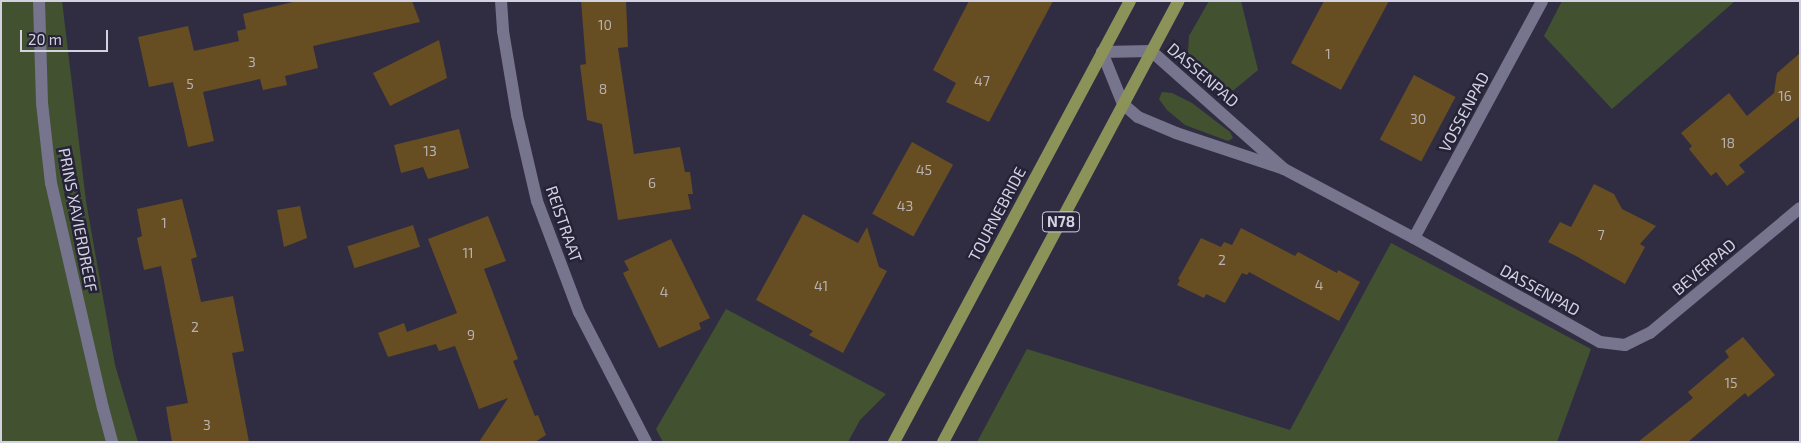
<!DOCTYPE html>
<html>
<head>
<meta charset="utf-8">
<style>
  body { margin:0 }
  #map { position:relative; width:1801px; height:443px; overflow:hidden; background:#302d43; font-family:"Exo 2",sans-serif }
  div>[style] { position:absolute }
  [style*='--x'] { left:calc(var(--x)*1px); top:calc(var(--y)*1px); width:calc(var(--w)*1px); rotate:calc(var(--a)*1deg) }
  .green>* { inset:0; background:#425231 }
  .building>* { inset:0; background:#664d22; transform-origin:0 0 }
  .minor>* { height:12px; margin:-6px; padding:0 6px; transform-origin:6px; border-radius:6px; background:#77748e }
  .major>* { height:12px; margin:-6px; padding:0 6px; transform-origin:6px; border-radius:6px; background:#8c9359 }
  span { translate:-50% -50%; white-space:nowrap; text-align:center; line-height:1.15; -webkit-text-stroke:5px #262339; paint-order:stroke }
  .number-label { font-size:14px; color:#b8b1b1 }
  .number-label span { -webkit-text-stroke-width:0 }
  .shield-label span { padding:1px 4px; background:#262339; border:1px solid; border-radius:4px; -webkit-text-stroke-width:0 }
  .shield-label { font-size:15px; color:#d3d2e1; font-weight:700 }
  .street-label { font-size:16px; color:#d3d2e1 }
  .frame { position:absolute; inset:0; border:2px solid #d3d2e1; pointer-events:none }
  .scale { position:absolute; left:20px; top:30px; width:88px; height:22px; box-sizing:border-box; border:2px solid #d3d2e1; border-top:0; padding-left:6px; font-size:15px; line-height:18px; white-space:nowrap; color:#d3d2e1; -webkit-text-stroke:4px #262339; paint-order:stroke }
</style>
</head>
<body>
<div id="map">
  <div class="green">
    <i style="clip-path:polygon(1px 1px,62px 1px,86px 201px,115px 365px,138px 442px,1px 442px)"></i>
    <i style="clip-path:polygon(1209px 1px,1241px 1px,1258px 70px,1229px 94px,1200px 70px,1188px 52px,1189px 36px)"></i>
    <i style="clip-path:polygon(1562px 1px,1735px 1px,1612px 109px,1544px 36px)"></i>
    <i style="clip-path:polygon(1162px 92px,1172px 93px,1192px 103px,1230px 132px,1233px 138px,1228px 141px,1185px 125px,1167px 110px,1159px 99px)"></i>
    <i style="clip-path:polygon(1391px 243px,1591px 349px,1557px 442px,977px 442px,1027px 349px,1290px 430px)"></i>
    <i style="clip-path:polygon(726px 309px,886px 394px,860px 420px,848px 442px,663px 442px,656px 429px)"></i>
  </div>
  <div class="building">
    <i style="clip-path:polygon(297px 1px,412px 1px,420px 22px,313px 46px,318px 68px,285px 76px,287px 85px,263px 90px,260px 79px,203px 92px,214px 141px,188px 147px,173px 82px,149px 87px,138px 37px,188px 26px,194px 51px,239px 41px,237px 31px,246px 29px,243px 14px)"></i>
    <i style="clip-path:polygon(581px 1px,626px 1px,628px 47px,618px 48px,634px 154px,680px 147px,685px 172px,690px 172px,693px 194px,688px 194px,691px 209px,618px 220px,602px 124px,587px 120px,580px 65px,586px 64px)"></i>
    <i style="clip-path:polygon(969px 1px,1053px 1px,989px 122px,946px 102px,956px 83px,933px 70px)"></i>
    <i style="clip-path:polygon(1324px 1px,1389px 1px,1341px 90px,1291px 63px)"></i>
    <i style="clip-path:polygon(439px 40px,447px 78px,390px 106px,373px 73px)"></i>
    <i style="clip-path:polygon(1800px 53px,1800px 116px,1739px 165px,1745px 172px,1727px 186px,1716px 172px,1711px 176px,1689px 149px,1692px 146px,1681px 133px,1729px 93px,1747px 116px,1774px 93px,1777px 73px)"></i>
    <i style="left:1414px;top:75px;width:47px;height:73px;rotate:28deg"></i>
    <i style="clip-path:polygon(459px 129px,469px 168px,428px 179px,423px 167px,401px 173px,394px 145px)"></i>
    <i style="left:912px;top:142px;width:47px;height:82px;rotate:29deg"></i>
    <i style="clip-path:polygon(1594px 184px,1614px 194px,1622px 209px,1656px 226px,1640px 244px,1645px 247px,1625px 284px,1576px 256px,1548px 242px,1560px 222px,1571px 227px)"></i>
    <i style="clip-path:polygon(182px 199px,197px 257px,191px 259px,201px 302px,233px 296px,244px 351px,232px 353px,249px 442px,172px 442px,166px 407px,188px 403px,161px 266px,144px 270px,137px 238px,142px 236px,137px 209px)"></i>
    <i style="clip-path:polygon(300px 206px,307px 238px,284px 247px,277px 210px)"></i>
    <i style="clip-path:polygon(803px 214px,858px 243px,867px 227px,879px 267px,887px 271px,843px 353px,809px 335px,813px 331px,756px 300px)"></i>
    <i style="clip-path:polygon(488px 216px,506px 261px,484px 269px,518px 359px,513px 361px,535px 416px,538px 415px,546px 435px,535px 442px,479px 442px,508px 398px,479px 409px,455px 346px,439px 351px,436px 344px,388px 357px,378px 333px,404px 323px,407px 332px,457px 313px,428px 239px)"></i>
    <i style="left:413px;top:225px;width:23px;height:69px;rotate:72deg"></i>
    <i style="clip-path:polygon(1241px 228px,1295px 256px,1298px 252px,1337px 273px,1338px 270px,1360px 282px,1339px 321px,1249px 272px,1247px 275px,1242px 273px,1225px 303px,1206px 294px,1204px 298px,1177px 285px,1180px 280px,1178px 279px,1201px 238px,1221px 247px,1224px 242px,1232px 245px)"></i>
    <i style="clip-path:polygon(671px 239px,710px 318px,699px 323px,701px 329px,659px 348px,623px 273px,629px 270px,624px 261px)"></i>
    <i style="clip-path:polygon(1743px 337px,1775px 375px,1748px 397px,1745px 393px,1688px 442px,1638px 442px,1693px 398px,1688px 392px,1729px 357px,1725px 351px)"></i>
  </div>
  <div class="minor">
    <i style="--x:39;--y:1;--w:102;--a:88.3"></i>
    <i style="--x:42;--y:103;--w:81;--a:83.6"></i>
    <i style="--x:51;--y:183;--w:231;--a:77"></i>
    <i style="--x:103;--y:408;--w:35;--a:75"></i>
    <i style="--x:501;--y:1;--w:30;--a:86"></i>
    <i style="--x:503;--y:31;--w:85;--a:80.5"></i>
    <i style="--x:517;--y:115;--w:88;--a:76.9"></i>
    <i style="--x:537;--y:201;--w:119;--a:69.3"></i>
    <i style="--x:579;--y:312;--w:146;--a:62.7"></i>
    <i style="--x:1284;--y:169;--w:178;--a:-138.4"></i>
    <i style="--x:1151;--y:51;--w:49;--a:178.8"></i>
    <i style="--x:1102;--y:52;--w:56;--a:68"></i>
    <i style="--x:1123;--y:104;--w:20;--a:41"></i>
    <i style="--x:1138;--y:117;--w:41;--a:22.8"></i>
    <i style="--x:1176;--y:133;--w:114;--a:18.4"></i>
    <i style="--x:1284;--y:169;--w:147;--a:28"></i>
    <i style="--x:1414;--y:238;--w:213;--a:29.2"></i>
    <i style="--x:1600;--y:342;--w:25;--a:7"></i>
    <i style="--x:1625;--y:345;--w:28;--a:-26"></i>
    <i style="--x:1650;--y:333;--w:195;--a:-39.8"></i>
    <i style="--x:1414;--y:238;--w:269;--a:-61.6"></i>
  </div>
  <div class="major">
    <i style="--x:894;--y:442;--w:500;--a:-61.85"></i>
    <i style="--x:943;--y:442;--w:500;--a:-61.9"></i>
  </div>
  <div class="number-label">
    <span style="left:605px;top:25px">10</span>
    <span style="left:1328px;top:54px">1</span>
    <span style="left:252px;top:62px">3</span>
    <span style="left:982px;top:81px">47</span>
    <span style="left:190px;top:84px">5</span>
    <span style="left:603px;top:89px">8</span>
    <span style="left:1785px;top:96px">16</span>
    <span style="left:1418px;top:119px">30</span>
    <span style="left:1728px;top:143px">18</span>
    <span style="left:430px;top:151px">13</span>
    <span style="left:924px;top:170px">45</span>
    <span style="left:652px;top:183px">6</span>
    <span style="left:905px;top:206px">43</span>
    <span style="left:164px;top:223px">1</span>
    <span style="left:1601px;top:235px">7</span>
    <span style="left:468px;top:253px">11</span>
    <span style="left:1222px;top:260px">2</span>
    <span style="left:1319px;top:285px">4</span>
    <span style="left:821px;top:286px">41</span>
    <span style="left:664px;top:292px">4</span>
    <span style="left:195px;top:327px">2</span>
    <span style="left:471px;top:335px">9</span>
    <span style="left:1731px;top:383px">15</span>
    <span style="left:207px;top:425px">3</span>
  </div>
  <div class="shield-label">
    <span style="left:1061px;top:222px">N78</span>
  </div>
  <div class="street-label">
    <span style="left:1203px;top:75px;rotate:41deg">DASSENPAD</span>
    <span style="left:1464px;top:112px;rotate:-62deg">VOSSENPAD</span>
    <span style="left:997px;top:214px;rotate:-62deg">TOURNEBRIDE</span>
    <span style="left:78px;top:220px;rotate:79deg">PRINS XAVIERDREEF</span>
    <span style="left:564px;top:224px;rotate:71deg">REISTRAAT</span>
    <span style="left:1704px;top:267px;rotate:-40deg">BEVERPAD</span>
    <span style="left:1540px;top:290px;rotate:29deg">DASSENPAD</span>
  </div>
  <div class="frame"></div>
  <div class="scale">20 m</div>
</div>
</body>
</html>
